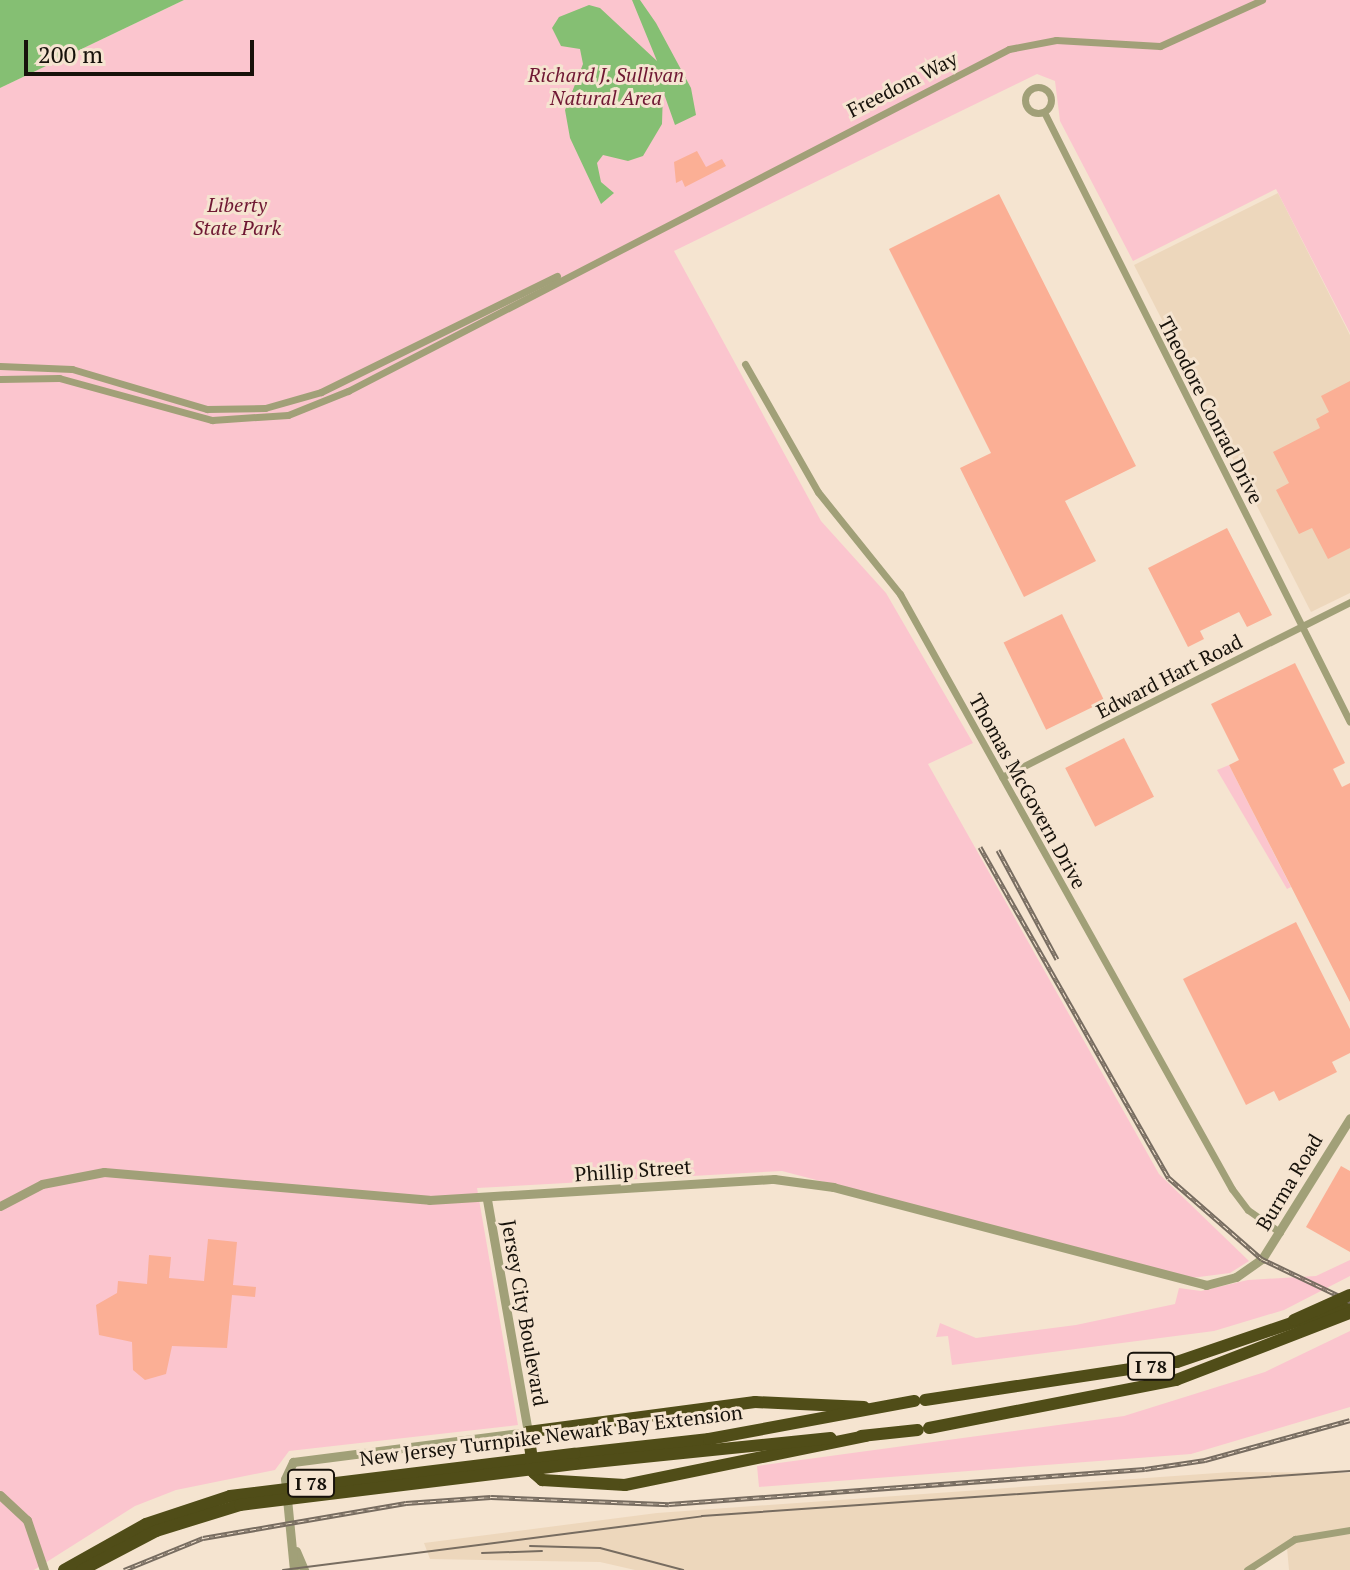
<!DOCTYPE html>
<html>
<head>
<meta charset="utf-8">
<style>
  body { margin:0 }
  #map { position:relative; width:1350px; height:1570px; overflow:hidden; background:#f5e4d0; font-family:"PT Serif",serif }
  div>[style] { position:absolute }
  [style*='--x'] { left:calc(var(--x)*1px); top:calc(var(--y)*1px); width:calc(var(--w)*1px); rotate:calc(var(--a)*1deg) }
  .built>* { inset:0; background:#edd7bc }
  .green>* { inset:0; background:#fbc5ce }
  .water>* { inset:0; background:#85bf73 }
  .building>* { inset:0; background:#fbaf95; transform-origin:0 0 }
  .minor>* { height:7px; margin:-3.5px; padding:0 3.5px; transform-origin:3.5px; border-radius:3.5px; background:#a1a078 }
  .minor>.ring { margin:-3.5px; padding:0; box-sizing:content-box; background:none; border:7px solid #a1a078; border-radius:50% }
  .tertiary>* { height:9px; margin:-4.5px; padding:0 4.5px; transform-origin:4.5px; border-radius:4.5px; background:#a1a078 }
  .motorway>* { height:12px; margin:-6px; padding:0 6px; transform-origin:6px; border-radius:6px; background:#504d18 }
  .tram>* { height:2px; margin:-1px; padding:0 1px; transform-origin:1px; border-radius:1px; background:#776c60 }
  .rail>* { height:5px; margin-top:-2.5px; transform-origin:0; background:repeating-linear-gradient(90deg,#f5e4d0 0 6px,#776c60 0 12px); box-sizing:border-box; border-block:2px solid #776c60 }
  .motorway-bridge>* { height:12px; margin:-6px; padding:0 6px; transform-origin:6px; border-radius:6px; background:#504d18 }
  span { translate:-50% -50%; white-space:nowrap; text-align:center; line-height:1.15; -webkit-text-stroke:6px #f5e4d0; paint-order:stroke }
  .shield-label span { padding:2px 6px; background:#f5e4d0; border:2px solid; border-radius:6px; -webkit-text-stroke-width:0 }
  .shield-label { font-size:18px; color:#17120b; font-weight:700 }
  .park-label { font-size:20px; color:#6f1833; font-style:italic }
  .street-label { font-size:20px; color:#17120b }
  .scale { position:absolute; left:24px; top:40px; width:230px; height:36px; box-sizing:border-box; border:4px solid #17120b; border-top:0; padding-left:10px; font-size:24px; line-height:28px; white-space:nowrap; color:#17120b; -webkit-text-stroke:6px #f5e4d0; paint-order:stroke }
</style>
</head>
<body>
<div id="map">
  <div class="built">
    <i style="clip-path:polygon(1278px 193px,1350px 335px,1350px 593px,1311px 612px,1134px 265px)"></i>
    <i style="clip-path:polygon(1231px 1472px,1350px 1473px,1350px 1532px,1331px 1535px,1350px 1534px,1350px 1570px,1289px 1570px,1287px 1548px,1254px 1570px,635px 1570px,600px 1562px,430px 1559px,424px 1543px,657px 1513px)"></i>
  </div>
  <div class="green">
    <i style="clip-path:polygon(184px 0,1350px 0,1350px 333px,1276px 189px,1133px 261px,1060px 121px,1055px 81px,1037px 74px,674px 251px,821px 521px,886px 593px,973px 743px,928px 764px,1159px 1174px,1249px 1261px,1230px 1273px,1191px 1278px,782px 1171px,477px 1188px,518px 1425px,289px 1451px,275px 1470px,176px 1490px,135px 1506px,34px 1570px,0 1570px,0 88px)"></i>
    <i style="clip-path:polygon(1229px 765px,1291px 887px,1287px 889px,1217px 770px)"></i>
    <i style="clip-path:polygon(1350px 1260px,1350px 1276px,1284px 1310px,1214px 1331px,952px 1365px,948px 1336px,936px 1337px,940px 1323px,976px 1338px,1076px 1325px,1175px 1304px,1179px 1288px,1201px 1291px,1248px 1280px,1316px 1276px)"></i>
    <i style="clip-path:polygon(1350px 1331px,1350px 1407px,1191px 1454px,759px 1487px,757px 1466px,1124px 1416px,1265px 1372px)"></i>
  </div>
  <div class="water">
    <i style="clip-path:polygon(0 0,184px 0,0 88px)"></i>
    <i style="clip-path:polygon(632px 0,640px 0,656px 23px,691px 88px,696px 115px,675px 125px,663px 91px,662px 124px,643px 156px,628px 161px,603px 155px,597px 163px,601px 182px,614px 193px,601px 204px,570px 138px,565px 110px,583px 64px,580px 49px,561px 46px,552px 28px,559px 17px,589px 5px,600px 8px,657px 61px)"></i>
  </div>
  <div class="building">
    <i style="clip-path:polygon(697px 151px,706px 167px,722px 159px,726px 166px,685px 187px,682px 180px,676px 183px,674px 162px)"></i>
    <i style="clip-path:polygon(999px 194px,1136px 466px,1065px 501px,1096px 561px,1024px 597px,960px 468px,991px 453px,889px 249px)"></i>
    <i style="clip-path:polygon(1350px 381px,1350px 548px,1328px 559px,1312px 528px,1299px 534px,1276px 490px,1289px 483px,1273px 452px,1320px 428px,1316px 419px,1329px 412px,1321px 396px)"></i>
    <i style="clip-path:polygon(1227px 528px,1272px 615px,1247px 627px,1239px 612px,1200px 631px,1204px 639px,1188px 647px,1148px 568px)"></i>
    <i style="left:1062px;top:614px;width:97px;height:65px;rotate:64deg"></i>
    <i style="clip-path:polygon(1295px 663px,1345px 763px,1333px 769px,1342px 787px,1350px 783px,1350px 1002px,1229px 765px,1239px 760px,1211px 704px)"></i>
    <i style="left:1124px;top:738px;width:66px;height:66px;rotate:63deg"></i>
    <i style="clip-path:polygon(1296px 922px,1350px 1029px,1350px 1053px,1332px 1062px,1337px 1072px,1279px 1101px,1274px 1091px,1246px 1105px,1183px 979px)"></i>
    <i style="clip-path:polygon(1341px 1166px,1350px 1171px,1350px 1252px,1306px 1227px)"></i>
    <i style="clip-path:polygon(208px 1239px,237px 1242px,233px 1285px,256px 1287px,255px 1297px,232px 1295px,227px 1348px,172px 1346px,166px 1374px,145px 1380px,133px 1370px,132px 1342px,99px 1335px,96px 1305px,117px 1293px,118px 1281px,147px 1284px,149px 1255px,171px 1257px,169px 1278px,204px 1281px)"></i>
  </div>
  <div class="minor">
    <i class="ring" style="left:1025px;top:87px;width:19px;height:19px"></i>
    <i style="--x:1044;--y:112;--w:682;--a:63.36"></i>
    <i style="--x:745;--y:364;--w:147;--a:60.3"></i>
    <i style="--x:818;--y:492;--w:131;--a:51.2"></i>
    <i style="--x:900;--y:594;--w:681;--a:60.84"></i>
    <i style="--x:1232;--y:1189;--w:26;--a:53"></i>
    <i style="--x:1248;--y:1210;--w:39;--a:35"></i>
    <i style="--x:0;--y:366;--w:72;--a:2.4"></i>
    <i style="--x:72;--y:369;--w:141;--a:16.5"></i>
    <i style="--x:207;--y:409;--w:58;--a:-1"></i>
    <i style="--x:265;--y:408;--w:58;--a:-15.9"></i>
    <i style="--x:321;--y:392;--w:263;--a:-26.2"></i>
    <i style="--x:0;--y:379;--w:59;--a:-1"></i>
    <i style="--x:59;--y:378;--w:159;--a:15.4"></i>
    <i style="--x:212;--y:420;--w:76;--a:-3.8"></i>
    <i style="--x:288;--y:415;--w:65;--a:-21.8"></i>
    <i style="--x:348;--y:391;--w:744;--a:-27.36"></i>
    <i style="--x:1009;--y:49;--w:48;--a:-10.8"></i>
    <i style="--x:1056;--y:40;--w:104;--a:3.3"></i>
    <i style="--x:1160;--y:46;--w:112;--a:-24.3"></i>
    <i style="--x:1002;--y:777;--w:390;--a:-26.7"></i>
    <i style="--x:1247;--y:1570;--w:57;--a:-32.9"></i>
    <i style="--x:1295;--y:1539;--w:56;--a:-9.3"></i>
  </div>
  <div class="tertiary">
    <i style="--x:0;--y:1206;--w:47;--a:-27.6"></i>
    <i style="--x:42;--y:1184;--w:63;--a:-11"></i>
    <i style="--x:104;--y:1172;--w:326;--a:4.9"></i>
    <i style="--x:429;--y:1200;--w:346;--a:-3.5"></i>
    <i style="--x:774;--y:1179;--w:60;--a:7.7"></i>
    <i style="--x:833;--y:1187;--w:386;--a:14.7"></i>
    <i style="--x:1206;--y:1285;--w:31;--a:-15"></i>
    <i style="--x:1236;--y:1277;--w:32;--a:-35"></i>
    <i style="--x:1262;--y:1259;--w:166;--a:-58"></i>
    <i style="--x:0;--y:1495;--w:37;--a:43"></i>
    <i style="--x:27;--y:1520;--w:53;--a:71.2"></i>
    <i style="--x:296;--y:1551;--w:21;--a:67"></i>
    <i style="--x:294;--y:1570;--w:91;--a:-95.6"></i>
    <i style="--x:285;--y:1479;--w:19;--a:-65"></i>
    <i style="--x:293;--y:1462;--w:237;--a:-7.3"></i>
    <i style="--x:528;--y:1432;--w:237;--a:-100"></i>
  </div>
  <div class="motorway">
    <i style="--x:925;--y:1400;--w:255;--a:-8.6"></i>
    <i style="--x:1177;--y:1362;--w:183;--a:-18.8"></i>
    <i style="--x:864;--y:1407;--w:109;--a:-177.4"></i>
    <i style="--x:755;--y:1402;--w:229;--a:172.5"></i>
    <i style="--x:528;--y:1432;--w:41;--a:81.7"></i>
    <i style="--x:534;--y:1473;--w:11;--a:41"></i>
    <i style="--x:542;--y:1480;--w:83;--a:3.4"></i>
    <i style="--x:625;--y:1485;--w:246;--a:-11.5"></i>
    <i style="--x:929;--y:1428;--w:252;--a:-11"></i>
    <i style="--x:1176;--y:1380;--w:186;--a:-21.1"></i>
    <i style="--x:861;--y:1436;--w:57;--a:-6"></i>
    <i style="--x:574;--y:1454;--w:136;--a:-6.3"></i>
    <i style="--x:709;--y:1439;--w:209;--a:-10.5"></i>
    <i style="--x:575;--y:1464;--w:257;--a:-5.8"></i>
  </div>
  <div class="tram">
    <i style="--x:530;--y:1546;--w:70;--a:1.6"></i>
    <i style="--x:600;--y:1548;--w:86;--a:14.8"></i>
    <i style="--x:482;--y:1553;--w:60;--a:-1.9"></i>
    <i style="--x:283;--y:1570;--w:422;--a:-7.3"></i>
    <i style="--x:702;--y:1516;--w:650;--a:-3.97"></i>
  </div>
  <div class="rail">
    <i style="--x:980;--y:847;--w:381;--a:60.3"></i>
    <i style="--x:1169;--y:1178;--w:123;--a:41.1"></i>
    <i style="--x:1262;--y:1259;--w:98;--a:25.5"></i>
    <i style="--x:998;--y:850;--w:124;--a:61.6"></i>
    <i style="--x:124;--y:1570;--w:85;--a:-22.1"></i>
    <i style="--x:203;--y:1538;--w:206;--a:-9.8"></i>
    <i style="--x:406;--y:1503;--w:85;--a:-4"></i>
    <i style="--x:491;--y:1497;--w:178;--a:2.3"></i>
    <i style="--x:669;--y:1504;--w:477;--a:-4.2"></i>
    <i style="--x:1145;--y:1469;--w:61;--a:-8.5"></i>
    <i style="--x:1205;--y:1460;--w:150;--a:-15.4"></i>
  </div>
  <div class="motorway-bridge">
    <i style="--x:1294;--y:1320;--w:61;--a:-24.1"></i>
    <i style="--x:64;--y:1570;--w:94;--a:-29.3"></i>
    <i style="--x:146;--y:1524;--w:89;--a:-18.4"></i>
    <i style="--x:230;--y:1496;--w:347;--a:-7"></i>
    <i style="--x:82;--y:1570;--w:84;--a:-27.8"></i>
    <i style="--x:156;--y:1531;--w:88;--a:-17.2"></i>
    <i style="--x:240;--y:1505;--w:337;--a:-7"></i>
  </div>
  <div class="shield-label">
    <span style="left:1151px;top:1366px">I 78</span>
    <span style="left:311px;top:1483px">I 78</span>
  </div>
  <div class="park-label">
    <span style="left:606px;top:86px">Richard J. Sullivan<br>Natural Area</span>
    <span style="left:237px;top:216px">Liberty<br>State Park</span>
  </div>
  <div class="street-label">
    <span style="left:902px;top:84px;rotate:-27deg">Freedom Way</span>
    <span style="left:1211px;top:410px;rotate:63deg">Theodore Conrad Drive</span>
    <span style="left:1169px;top:676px;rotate:-27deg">Edward Hart Road</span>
    <span style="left:1028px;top:791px;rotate:61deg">Thomas McGovern Drive</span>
    <span style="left:633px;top:1170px;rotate:-4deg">Phillip Street</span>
    <span style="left:1289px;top:1182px;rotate:-59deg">Burma Road</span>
    <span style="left:525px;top:1313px;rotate:80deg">Jersey City Boulevard</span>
    <span style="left:551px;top:1435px;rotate:-7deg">New Jersey Turnpike Newark Bay Extension</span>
  </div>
  <div class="scale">200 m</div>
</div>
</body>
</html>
